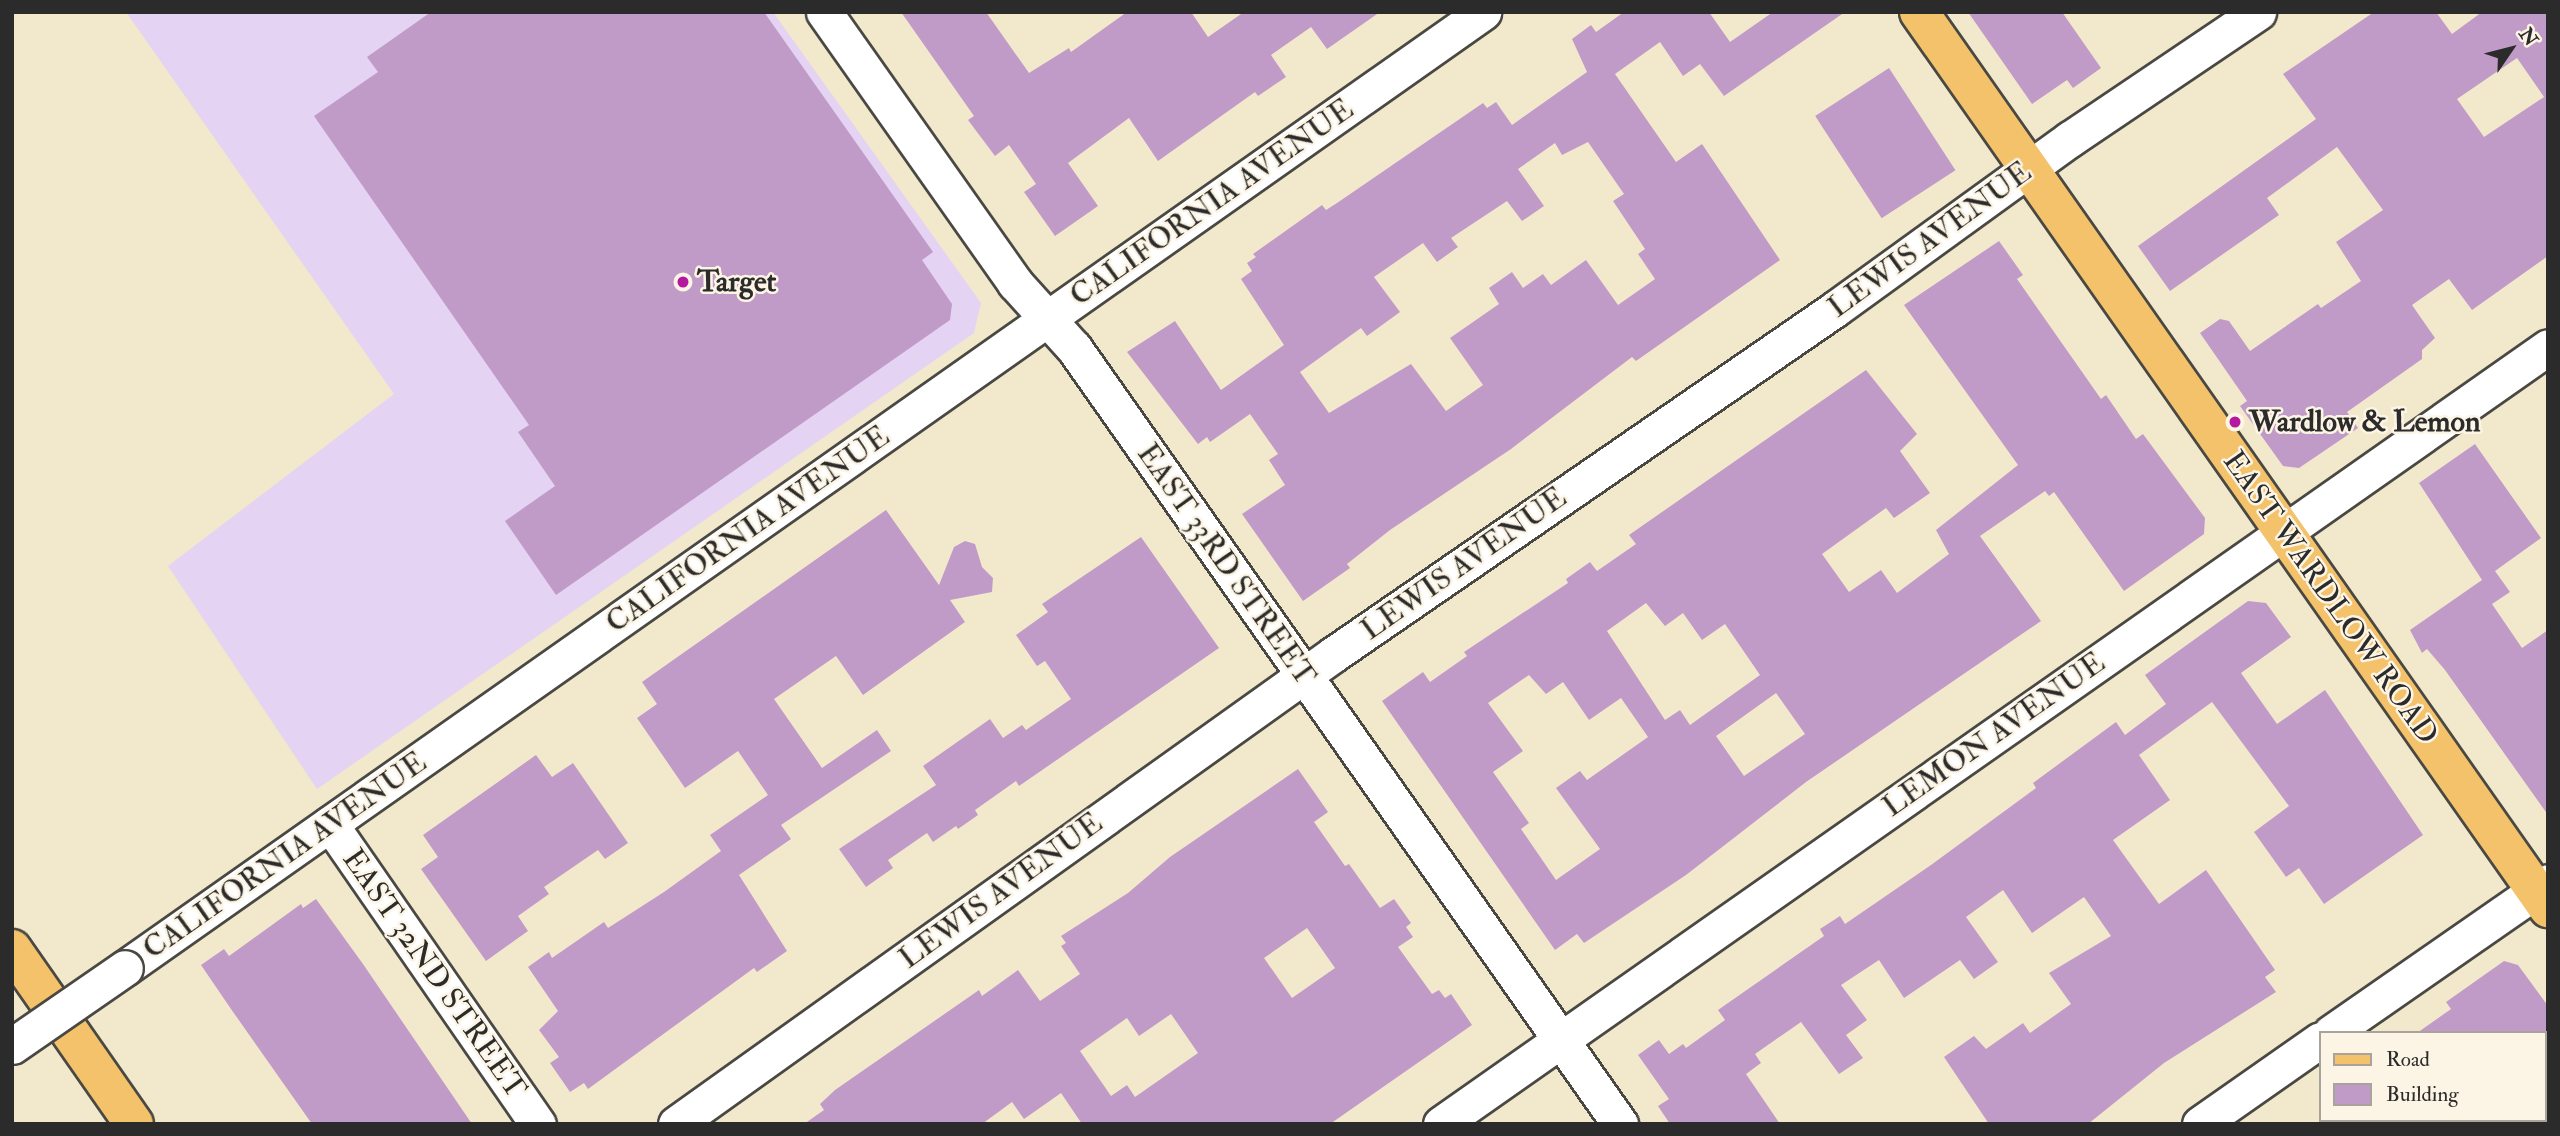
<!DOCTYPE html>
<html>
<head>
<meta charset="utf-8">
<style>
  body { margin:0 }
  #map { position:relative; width:2560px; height:1136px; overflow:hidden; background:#f2e9cd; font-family:"IM FELL Double Pica",serif }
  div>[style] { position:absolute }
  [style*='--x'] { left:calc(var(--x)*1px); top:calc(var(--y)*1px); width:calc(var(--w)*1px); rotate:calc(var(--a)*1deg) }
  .built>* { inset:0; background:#e4d3f2 }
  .building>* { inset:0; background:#c19bc8; transform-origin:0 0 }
  .roads { filter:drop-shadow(2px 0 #494843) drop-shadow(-2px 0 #494843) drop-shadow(0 2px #494843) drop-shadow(0 -2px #494843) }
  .minor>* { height:35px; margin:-17.5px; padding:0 17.5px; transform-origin:17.5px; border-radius:17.5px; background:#fff }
  .major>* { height:38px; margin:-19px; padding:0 19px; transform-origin:19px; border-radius:19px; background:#f3c26a }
  .highway>* { height:38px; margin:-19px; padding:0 19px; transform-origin:19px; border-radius:19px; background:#f3c26a }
  .bridges { filter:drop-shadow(2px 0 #494843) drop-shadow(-2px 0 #494843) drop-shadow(0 2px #494843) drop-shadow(0 -2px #494843) }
  .minor-bridge>* { height:35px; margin:-17.5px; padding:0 17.5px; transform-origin:17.5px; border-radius:17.5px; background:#fff }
  .dots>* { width:19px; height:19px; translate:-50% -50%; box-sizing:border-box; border:4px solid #fcf5e5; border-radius:50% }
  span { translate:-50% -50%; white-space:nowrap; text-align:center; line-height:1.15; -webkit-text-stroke:5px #fcf5e5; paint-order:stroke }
  .street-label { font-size:30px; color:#2b2b2b }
  .poi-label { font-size:30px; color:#2b2b2b; font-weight:700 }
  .left { translate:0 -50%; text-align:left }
  .frame { position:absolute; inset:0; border:14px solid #2b2b2b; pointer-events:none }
  .legend { position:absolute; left:2319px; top:1031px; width:228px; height:91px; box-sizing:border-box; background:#fcf5e5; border:2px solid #a8a49b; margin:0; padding:9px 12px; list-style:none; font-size:21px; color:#2b2b2b }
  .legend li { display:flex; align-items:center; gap:14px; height:35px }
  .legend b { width:35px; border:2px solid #a8a49b }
  .north { position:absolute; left:2476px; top:14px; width:70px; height:70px; -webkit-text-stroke:5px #fcf5e5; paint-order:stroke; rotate:55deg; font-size:19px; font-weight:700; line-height:28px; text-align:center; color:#2b2b2b }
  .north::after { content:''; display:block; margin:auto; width:24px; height:32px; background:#2b2b2b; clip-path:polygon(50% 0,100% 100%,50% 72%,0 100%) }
</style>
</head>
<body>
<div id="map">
  <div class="built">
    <i style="clip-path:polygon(126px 12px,773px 12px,981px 303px,974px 333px,317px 789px,168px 566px,394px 394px)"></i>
  </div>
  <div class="building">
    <i style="clip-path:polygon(431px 12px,764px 12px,933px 252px,922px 260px,952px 304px,950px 320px,556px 595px,505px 521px,555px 486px,518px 432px,529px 425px,314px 116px,378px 72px,367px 57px)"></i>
    <i style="clip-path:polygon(901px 12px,986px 12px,1029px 73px,1069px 48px,1071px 52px,1127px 12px,1191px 12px,1208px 37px,1244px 12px,1380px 12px,1327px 49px,1311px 27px,1271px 55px,1286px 77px,1258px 96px,1255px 92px,1158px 161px,1129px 118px,1068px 163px,1098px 206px,1055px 236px,1024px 192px,1036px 184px,1009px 145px,995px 156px,968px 120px,974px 116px)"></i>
    <i style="clip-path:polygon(evenodd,1624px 12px,1709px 12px,1730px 42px,1773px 12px,1845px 12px,1724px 96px,1700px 64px,1683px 76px,1660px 42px,1615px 74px,1676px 162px,1702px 144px,1780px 260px,1636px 361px,1632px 357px,1511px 449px,1390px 530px,1347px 564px,1350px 568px,1303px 601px,1242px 514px,1285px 485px,1269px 460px,1278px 454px,1250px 414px,1210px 442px,1207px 437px,1198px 444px,1127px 352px,1175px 321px,1221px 390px,1284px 345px,1241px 279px,1252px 271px,1247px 263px,1256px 257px,1253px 254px,1322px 205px,1326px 210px,1337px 203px,1483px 103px,1487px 108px,1496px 102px,1512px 125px,1587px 72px,1572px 39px,1591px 25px,1596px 32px,1624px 12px,1588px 142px,1624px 194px,1613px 201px,1645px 249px,1638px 254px,1655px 279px,1618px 305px,1586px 260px,1551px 285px,1543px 274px,1523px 288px,1512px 272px,1489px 288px,1499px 304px,1450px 338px,1483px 385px,1446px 411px,1411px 364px,1329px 413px,1300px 372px,1361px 328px,1367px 336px,1400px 312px,1374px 277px,1423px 243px,1437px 262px,1458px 247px,1451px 238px,1507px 201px,1522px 221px,1544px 206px,1518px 169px,1555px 143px,1562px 155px,1588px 142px)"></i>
    <i style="clip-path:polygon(1968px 12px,2062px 12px,2101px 68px,2073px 88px,2067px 80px,2032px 104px)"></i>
    <i style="clip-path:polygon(evenodd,2374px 12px,2436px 12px,2452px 34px,2482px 12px,2548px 12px,2548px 256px,2472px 310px,2449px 279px,2412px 305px,2435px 338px,2422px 350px,2422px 359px,2347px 412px,2358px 428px,2299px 468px,2283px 466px,2240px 406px,2247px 401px,2200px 333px,2220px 319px,2229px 321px,2250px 351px,2318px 304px,2321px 308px,2361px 281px,2336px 242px,2383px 210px,2337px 147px,2267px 198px,2279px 215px,2170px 291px,2138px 246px,2316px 119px,2283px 74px,2374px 12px,2517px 58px,2544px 97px,2484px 137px,2457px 99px,2517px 58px)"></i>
    <i style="left:1889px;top:68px;width:122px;height:88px;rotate:57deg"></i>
    <i style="clip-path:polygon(evenodd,1999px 241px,2023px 275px,2017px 279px,2101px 399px,2106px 395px,2136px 439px,2143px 434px,2205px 518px,2204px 534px,2124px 591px,2054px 492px,2049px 496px,2045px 491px,1980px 536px,2041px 621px,1806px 782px,1686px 875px,1584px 943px,1577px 934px,1555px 950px,1382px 701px,1423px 672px,1430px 682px,1467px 656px,1464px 652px,1568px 583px,1566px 579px,1590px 562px,1597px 571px,1636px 544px,1629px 535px,1866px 370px,1917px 434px,1900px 451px,1930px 493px,1894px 518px,1886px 508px,1822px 554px,1849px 592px,1881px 570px,1897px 593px,1949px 554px,1936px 530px,2018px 465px,1904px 305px,1999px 241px,1646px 603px,1665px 626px,1683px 613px,1702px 640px,1725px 624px,1760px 675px,1690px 725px,1680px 710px,1665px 720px,1607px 631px,1646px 603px,1999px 241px,1529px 675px,1546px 694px,1563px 682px,1589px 720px,1621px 698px,1648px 737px,1587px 780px,1580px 771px,1556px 788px,1600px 849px,1556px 880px,1521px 829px,1529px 823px,1493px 772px,1523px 751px,1488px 703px,1529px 675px,1999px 241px,1776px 693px,1805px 734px,1744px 776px,1716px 736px,1776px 693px)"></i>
    <i style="clip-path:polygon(2475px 444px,2541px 538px,2495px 571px,2510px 592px,2492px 604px,2522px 648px,2548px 630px,2548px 815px,2445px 670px,2427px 649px,2422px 653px,2410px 630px,2482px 580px,2419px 483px)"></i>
    <i style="clip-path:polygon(886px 510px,939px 585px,954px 547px,965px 541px,975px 544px,982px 567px,993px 578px,992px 592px,950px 600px,965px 622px,863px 695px,836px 656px,774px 699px,822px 768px,877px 730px,891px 751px,781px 825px,791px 839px,739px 875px,787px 951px,757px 972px,754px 968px,588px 1089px,584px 1083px,570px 1092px,550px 1063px,559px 1057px,539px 1030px,558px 1011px,528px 967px,549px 952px,552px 958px,604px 922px,608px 928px,664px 892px,721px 851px,710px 835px,768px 795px,738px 751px,685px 788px,637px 718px,657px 704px,642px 682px)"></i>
    <i style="clip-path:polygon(1141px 537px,1219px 648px,1019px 786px,1016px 781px,975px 810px,978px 815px,958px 829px,956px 826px,933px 842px,927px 833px,888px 860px,893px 868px,866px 887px,839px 849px,936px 785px,923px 766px,990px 719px,1003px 738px,1022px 725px,1026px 730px,1071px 699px,1045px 661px,1037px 666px,1016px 635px,1048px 612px,1042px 604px)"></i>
    <i style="clip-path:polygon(2248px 601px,2266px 603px,2291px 637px,2241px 673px,2277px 724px,2325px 690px,2423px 835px,2324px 904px,2299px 868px,2286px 877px,2254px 832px,2289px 806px,2212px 702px,2139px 755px,2170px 800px,2113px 840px,2159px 904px,2206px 870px,2275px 970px,2265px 977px,2276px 992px,2164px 1063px,2088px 1124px,1989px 1124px,1944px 1057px,1974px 1036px,1986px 1049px,2023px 1023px,2030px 1033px,2071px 1004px,2049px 973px,2111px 936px,2084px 897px,2032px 933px,2003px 890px,1966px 917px,1998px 962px,1974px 979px,1960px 960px,1904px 998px,1879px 960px,1841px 985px,1867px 1020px,1846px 1035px,1863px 1058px,1839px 1074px,1801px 1022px,1755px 1054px,1761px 1063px,1746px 1074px,1780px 1124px,1670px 1124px,1658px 1106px,1669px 1099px,1638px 1055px,1659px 1040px,1669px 1054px,1683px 1044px,1686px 1048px,1725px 1020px,1718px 1010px,1824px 936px,1820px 929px,1840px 916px,1845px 924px,1931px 865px,2036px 788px,2033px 783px,2116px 722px,2125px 735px,2166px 704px,2145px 675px)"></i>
    <i style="clip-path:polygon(536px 755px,552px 777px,573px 763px,628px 843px,605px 859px,598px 850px,544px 887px,549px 894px,518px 916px,528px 931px,486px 961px,421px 869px,438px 857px,423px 835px)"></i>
    <i style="clip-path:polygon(evenodd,1298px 769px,1328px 812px,1314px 822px,1345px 866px,1349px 864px,1380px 908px,1394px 899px,1411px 923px,1406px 927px,1413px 937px,1398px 947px,1432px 994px,1439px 990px,1445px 998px,1451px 994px,1472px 1025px,1330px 1124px,1082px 1124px,1061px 1093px,1024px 1119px,1012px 1102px,982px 1124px,804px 1124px,824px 1110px,820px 1104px,835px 1090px,979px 990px,982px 996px,1018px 970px,1040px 1001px,1080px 974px,1061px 946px,1066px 943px,1061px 936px,1128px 893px,1170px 857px,1298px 769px,1307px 928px,1335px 968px,1292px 998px,1264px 958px,1307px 928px,1298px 769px,1171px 1014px,1198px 1053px,1135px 1097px,1127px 1085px,1111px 1096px,1080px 1051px,1127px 1018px,1139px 1036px,1171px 1014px)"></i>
    <i style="clip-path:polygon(316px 899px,363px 964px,472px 1124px,312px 1124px,231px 1009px,201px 965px,224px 949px,229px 956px,301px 904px,303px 908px)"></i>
    <i style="clip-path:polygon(2504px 961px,2518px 965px,2548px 1006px,2548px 1033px,2417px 1033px,2451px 1009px,2446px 1002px)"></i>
  </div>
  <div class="roads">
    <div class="minor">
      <i style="--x:824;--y:12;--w:332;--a:54.8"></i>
      <i style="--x:1015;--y:283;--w:88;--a:47.8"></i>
      <i style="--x:1074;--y:348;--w:949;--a:54.87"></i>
      <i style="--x:330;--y:824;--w:365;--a:55.3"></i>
      <i style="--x:125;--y:968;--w:1661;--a:-35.14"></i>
      <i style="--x:2331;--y:1033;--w:264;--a:-34.8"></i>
      <i style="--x:676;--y:1124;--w:809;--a:-35.54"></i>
      <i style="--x:1334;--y:654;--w:608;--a:-34.55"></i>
      <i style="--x:1835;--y:309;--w:290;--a:-35.9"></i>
      <i style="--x:2070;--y:139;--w:227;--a:-34"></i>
      <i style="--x:1441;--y:1124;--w:1352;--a:-35.06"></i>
      <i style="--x:2200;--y:1124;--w:146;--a:-35"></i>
    </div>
    <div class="major">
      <i style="--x:1919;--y:12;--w:1095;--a:54.93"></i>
    </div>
    <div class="highway">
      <i style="--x:12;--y:949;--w:213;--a:55.1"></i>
    </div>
  </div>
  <div class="bridges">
    <div class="minor-bridge">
      <i style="--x:12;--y:1046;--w:137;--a:-34.6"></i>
    </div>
  </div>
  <div class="dots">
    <i style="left:683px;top:282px;background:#b5179e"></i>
    <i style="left:2235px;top:422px;background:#b5179e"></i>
  </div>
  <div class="street-label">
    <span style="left:1212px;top:203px;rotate:-35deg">CALIFORNIA AVENUE</span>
    <span style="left:1930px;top:240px;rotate:-36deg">LEWIS AVENUE</span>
    <span style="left:748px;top:530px;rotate:-35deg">CALIFORNIA AVENUE</span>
    <span style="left:1464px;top:564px;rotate:-35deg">LEWIS AVENUE</span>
    <span style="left:1226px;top:565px;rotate:55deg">EAST 33RD STREET</span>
    <span style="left:2330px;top:598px;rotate:55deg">EAST WARDLOW ROAD</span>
    <span style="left:1994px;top:735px;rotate:-35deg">LEMON AVENUE</span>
    <span style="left:285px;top:856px;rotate:-35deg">CALIFORNIA AVENUE</span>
    <span style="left:1001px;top:891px;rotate:-36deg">LEWIS AVENUE</span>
    <span style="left:434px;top:974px;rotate:55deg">EAST 32ND STREET</span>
  </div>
  <div class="poi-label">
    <span class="left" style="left:697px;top:282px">Target</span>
    <span class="left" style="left:2249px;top:422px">Wardlow &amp; Lemon</span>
  </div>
  <div class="frame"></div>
  <ul class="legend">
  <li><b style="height:9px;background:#f3c26a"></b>Road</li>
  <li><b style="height:19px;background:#c19bc8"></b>Building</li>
  </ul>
  <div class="north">N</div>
</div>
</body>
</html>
